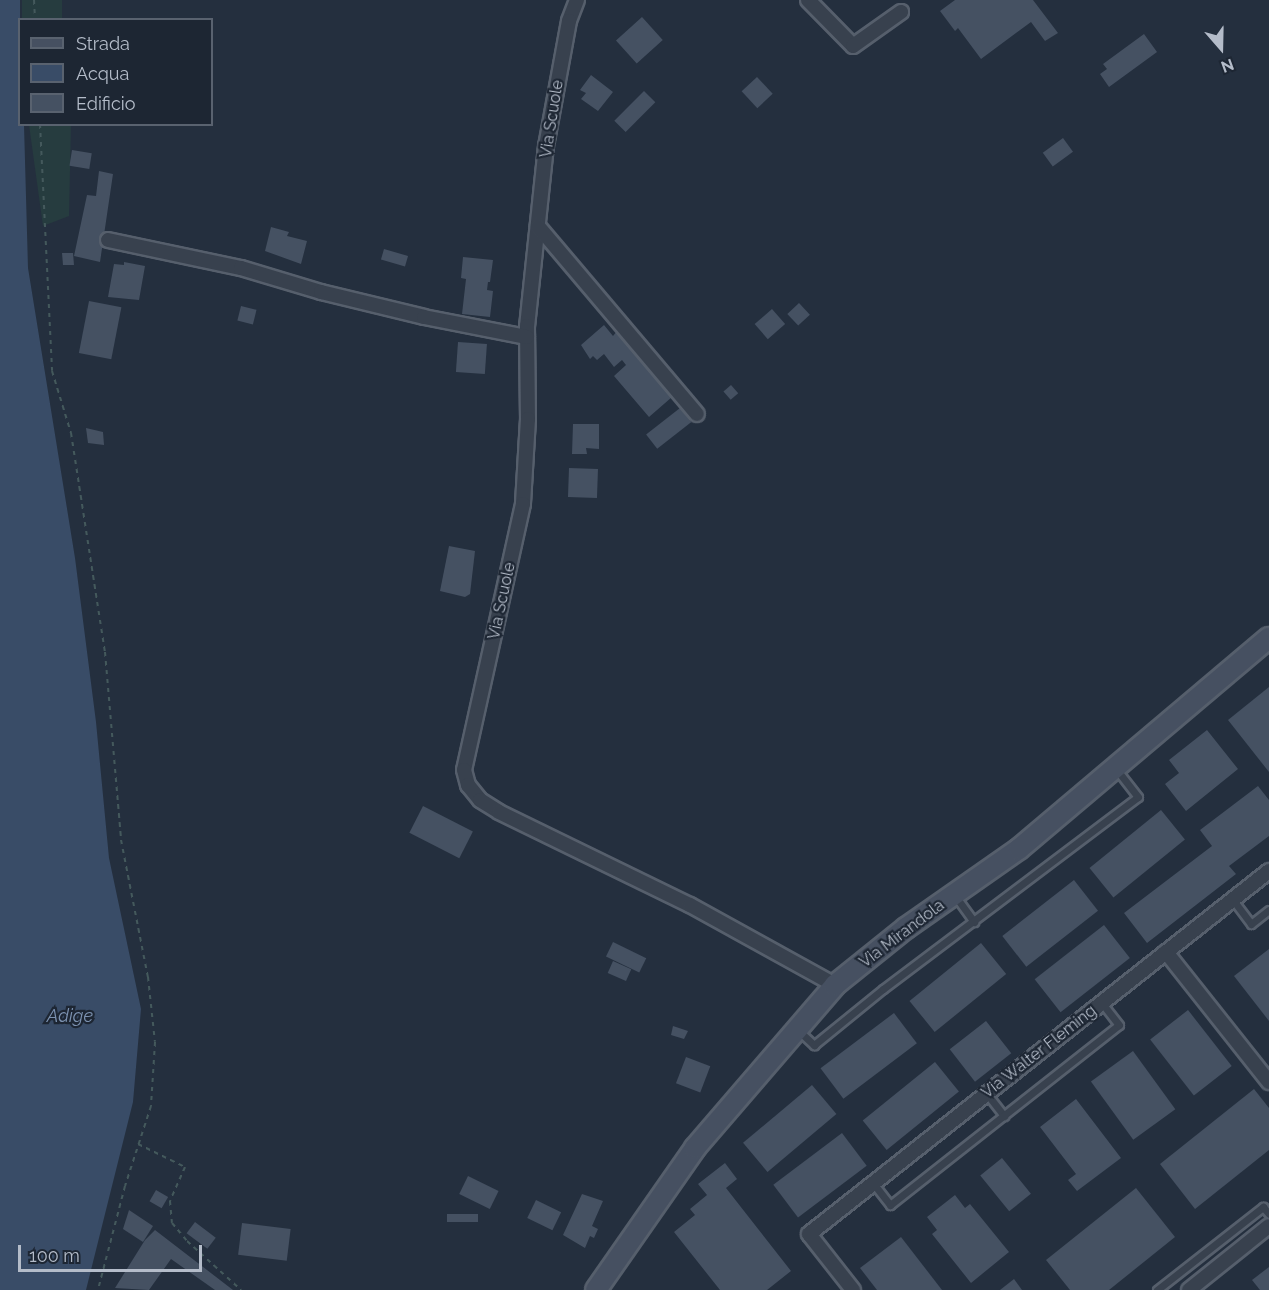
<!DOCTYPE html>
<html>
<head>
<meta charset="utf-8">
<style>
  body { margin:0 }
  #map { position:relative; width:1269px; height:1290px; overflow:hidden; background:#242f3e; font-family:Raleway,sans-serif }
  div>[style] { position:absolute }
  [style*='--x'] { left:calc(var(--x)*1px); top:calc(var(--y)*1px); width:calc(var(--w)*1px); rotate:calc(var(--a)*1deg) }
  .green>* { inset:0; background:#263c3f; transform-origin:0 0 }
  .water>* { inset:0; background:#394c67 }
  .building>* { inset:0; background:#455162; transform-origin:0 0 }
  .path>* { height:2px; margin-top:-1px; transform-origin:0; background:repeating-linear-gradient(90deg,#44595c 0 4.5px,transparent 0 9px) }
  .roads { filter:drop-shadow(2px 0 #565f6c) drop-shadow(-2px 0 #565f6c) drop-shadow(0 2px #565f6c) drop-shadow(0 -2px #565f6c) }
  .lane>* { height:7px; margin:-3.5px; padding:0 3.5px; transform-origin:3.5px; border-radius:3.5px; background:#38414e }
  .street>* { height:14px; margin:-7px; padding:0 7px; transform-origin:7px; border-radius:7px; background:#38414e }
  .secondary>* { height:20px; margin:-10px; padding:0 10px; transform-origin:10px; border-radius:10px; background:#465061 }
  span { translate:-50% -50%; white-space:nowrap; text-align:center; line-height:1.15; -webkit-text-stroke:4.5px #1d2633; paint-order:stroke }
  .street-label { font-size:16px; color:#b4bcc9 }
  .water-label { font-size:18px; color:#7c92b1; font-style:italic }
  .legend { position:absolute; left:18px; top:18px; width:195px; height:108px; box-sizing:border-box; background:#1d2633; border:2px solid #59626f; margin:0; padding:8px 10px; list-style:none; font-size:18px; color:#b4bcc9 }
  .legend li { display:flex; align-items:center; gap:12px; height:30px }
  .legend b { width:30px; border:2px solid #59626f }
  .north { position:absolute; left:1191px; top:18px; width:60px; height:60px; -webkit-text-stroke:4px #1d2633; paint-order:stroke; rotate:160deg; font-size:16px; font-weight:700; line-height:24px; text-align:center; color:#b4bcc9 }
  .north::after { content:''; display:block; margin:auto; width:21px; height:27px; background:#b4bcc9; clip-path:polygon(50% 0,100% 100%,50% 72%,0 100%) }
  .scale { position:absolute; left:18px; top:1245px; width:184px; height:27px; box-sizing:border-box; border:3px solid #b4bcc9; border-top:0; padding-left:8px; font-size:18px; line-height:21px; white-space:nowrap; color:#b4bcc9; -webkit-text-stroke:4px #1d2633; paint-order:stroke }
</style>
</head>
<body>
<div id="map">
  <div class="green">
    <i style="left:22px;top:0;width:40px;height:19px"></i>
    <i style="clip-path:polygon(29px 125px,71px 125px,69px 216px,43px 226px)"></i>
  </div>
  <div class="water">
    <i style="clip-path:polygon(0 0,20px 0,20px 124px,24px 125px,28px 268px,75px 558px,96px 722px,109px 858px,141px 1009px,133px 1102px,86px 1290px,0 1290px)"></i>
  </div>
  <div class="building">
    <i style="clip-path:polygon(955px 0,1033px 0,1058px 33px,1045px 41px,1031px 22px,981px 59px,958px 28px,955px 31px,940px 11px)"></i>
    <i style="left:642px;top:17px;width:31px;height:35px;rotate:48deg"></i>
    <i style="clip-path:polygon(1144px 34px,1157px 52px,1109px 87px,1100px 74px,1107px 69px,1103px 64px)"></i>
    <i style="clip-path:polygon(591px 75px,613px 92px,598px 111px,581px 99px,586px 93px,580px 90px)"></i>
    <i style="left:757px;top:77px;width:23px;height:21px;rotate:47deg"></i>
    <i style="left:644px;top:91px;width:16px;height:42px;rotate:45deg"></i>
    <i style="left:1063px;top:138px;width:17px;height:25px;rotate:54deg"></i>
    <i style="left:72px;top:150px;width:20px;height:16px;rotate:9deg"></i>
    <i style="clip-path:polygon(99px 171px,113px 174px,100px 262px,74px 256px,87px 195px,96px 196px)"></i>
    <i style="clip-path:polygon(271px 227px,289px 232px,287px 236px,307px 241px,301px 264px,265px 251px)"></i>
    <i style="left:384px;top:249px;width:25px;height:11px;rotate:16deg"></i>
    <i style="clip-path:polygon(62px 253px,73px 253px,74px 265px,63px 265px)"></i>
    <i style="clip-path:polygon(463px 257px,493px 260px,490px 282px,488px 282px,487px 290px,493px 291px,490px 317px,462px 314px,466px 279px,461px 278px)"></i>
    <i style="clip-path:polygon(124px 262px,145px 266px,139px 300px,108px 297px,114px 264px,124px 265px)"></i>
    <i style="left:89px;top:301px;width:33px;height:53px;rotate:11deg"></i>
    <i style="left:799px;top:303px;width:16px;height:16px;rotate:47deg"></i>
    <i style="left:241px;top:306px;width:16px;height:15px;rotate:14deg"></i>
    <i style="left:772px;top:309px;width:20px;height:23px;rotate:49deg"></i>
    <i style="clip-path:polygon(604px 325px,613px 336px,617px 331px,672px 397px,649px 417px,614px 376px,626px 365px,622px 360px,614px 367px,604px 354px,597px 360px,593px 356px,590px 359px,581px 345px)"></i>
    <i style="left:458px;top:342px;width:29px;height:30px;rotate:4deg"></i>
    <i style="left:731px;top:385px;width:11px;height:10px;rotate:49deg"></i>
    <i style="left:680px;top:408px;width:18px;height:43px;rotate:52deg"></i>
    <i style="clip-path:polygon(573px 424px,599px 424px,599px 449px,586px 448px,587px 454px,572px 454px)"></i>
    <i style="clip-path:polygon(86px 428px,103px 432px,104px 445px,88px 443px)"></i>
    <i style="left:569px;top:468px;width:29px;height:29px;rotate:2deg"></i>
    <i style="clip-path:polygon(449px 546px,475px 551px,470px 594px,465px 597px,440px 591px)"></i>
    <i style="clip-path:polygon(1269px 687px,1269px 772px,1228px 720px)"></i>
    <i style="clip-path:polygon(1207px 730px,1238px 769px,1186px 811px,1165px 784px,1179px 773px,1169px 760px)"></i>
    <i style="clip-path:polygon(1258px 786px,1269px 800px,1269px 836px,1229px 866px,1236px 874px,1147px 943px,1124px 913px,1212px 846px,1200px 830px)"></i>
    <i style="left:423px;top:806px;width:56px;height:30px;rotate:27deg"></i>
    <i style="left:1161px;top:810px;width:38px;height:92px;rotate:51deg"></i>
    <i style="left:1074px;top:880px;width:39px;height:91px;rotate:52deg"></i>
    <i style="left:1104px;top:925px;width:42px;height:88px;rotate:52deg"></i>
    <i style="left:613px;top:942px;width:37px;height:16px;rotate:26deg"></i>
    <i style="left:981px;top:943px;width:40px;height:92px;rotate:51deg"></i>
    <i style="clip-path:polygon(1269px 949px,1269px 1021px,1234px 976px)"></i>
    <i style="left:613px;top:961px;width:20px;height:13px;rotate:24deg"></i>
    <i style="left:1188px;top:1010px;width:71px;height:48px;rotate:52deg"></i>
    <i style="left:894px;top:1013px;width:38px;height:92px;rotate:53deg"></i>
    <i style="left:986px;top:1021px;width:41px;height:46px;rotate:52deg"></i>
    <i style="clip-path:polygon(673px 1026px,688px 1031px,684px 1039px,671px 1035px)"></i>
    <i style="left:1133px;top:1051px;width:72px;height:52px;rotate:54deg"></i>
    <i style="left:686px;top:1057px;width:26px;height:28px;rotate:21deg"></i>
    <i style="left:935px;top:1062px;width:38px;height:93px;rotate:51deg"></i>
    <i style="left:812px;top:1085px;width:38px;height:90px;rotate:50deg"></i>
    <i style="clip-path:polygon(1254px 1089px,1269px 1108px,1269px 1150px,1195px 1209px,1160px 1164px)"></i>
    <i style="clip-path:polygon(1076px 1099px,1121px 1158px,1077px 1191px,1068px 1180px,1076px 1174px,1040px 1127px)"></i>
    <i style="left:842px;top:1133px;width:41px;height:86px;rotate:53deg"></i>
    <i style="left:1002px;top:1158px;width:46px;height:28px;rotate:51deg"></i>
    <i style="clip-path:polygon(725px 1163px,737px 1179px,726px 1188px,791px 1271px,767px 1290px,720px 1290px,674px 1232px,695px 1215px,690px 1209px,707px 1195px,698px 1184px)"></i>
    <i style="left:468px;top:1176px;width:34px;height:20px;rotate:26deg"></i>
    <i style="clip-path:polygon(1136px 1188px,1175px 1237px,1109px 1290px,1070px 1290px,1046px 1260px)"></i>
    <i style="left:156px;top:1190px;width:14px;height:13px;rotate:30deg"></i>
    <i style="clip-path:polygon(582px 1194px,603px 1201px,592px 1226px,598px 1229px,594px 1238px,590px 1236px,585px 1248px,563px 1235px)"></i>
    <i style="clip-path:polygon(955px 1195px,965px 1208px,970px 1204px,1009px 1252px,971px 1283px,932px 1234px,937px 1230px,927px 1217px)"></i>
    <i style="left:536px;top:1200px;width:28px;height:20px;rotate:26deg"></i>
    <i style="clip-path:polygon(129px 1210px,153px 1226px,143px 1242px,123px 1229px)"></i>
    <i style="left:447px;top:1214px;width:31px;height:8px"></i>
    <i style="left:195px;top:1222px;width:26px;height:14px;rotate:37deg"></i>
    <i style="left:242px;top:1223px;width:49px;height:32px;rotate:7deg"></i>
    <i style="clip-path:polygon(155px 1230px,233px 1290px,215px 1290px,171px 1259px,149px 1290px,115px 1288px,145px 1240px)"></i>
    <i style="clip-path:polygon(901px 1237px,942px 1290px,877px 1290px,860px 1268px)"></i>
    <i style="clip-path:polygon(1269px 1267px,1269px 1290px,1260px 1290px,1252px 1280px)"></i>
    <i style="clip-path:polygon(1014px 1279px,1022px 1290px,1000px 1290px)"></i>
  </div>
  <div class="path">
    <i style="--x:34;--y:0;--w:20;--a:87"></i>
    <i style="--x:40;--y:124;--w:247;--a:87.2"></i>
    <i style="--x:52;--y:371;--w:65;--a:73"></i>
    <i style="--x:71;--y:433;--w:222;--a:81.2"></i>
    <i style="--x:105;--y:652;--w:189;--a:85.1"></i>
    <i style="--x:121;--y:840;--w:140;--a:78.9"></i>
    <i style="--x:148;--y:977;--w:65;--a:83.9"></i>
    <i style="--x:155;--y:1042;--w:64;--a:93.6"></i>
    <i style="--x:151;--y:1106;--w:84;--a:108"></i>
    <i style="--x:125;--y:1186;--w:107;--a:104.6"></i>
    <i style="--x:138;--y:1144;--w:52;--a:26.1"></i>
    <i style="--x:185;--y:1167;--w:37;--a:114"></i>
    <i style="--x:170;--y:1201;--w:22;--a:85"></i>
    <i style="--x:172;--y:1223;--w:23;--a:50"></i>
    <i style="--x:187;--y:1241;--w:73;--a:42.2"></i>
  </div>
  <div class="roads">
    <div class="lane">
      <i style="--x:956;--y:897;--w:31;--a:54"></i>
      <i style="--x:1233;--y:900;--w:30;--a:53"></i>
      <i style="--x:1251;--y:924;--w:23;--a:-38"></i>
      <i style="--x:799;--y:1031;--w:21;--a:43"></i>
      <i style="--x:814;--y:1045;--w:89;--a:-39.1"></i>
      <i style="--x:883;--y:989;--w:319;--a:-37"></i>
      <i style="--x:1138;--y:797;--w:34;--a:-128"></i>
      <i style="--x:987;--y:1094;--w:28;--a:52"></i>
      <i style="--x:873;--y:1183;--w:28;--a:52"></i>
      <i style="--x:890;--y:1205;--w:291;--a:-38.2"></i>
      <i style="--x:1119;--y:1025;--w:28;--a:-128"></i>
      <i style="--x:1157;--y:1290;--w:135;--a:-38.1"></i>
      <i style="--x:1263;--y:1207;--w:9;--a:49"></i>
    </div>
    <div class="street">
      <i style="--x:577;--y:0;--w:22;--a:111"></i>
      <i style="--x:569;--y:21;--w:127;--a:100.4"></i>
      <i style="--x:546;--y:146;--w:181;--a:96"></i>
      <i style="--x:527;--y:326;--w:93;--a:89.4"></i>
      <i style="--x:528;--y:419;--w:85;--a:93.4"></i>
      <i style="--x:523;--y:504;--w:272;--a:102.5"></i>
      <i style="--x:464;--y:770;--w:16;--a:75"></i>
      <i style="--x:468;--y:785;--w:19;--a:51"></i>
      <i style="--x:480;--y:800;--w:22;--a:32"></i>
      <i style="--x:499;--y:812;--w:212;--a:26"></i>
      <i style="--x:690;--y:905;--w:166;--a:28.9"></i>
      <i style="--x:808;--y:0;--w:64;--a:45.6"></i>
      <i style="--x:853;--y:46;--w:59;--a:-35.3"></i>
      <i style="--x:538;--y:226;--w:246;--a:49.8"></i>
      <i style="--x:108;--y:240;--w:136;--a:11.9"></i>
      <i style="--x:241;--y:268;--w:84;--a:16.7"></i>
      <i style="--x:321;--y:292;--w:106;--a:13.6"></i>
      <i style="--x:424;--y:317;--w:105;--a:11"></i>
      <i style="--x:1166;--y:952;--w:166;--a:51.6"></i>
      <i style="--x:853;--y:1290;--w:71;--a:-128.2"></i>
      <i style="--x:809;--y:1234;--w:586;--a:-38.28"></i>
      <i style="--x:1189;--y:1290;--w:102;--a:-38.7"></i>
    </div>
    <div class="secondary">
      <i style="--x:596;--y:1290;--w:173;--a:-55.1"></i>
      <i style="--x:695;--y:1148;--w:215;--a:-49.3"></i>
      <i style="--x:835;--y:985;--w:91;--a:-38.8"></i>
      <i style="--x:906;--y:928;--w:138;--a:-35"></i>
      <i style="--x:1019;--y:849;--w:327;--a:-40.2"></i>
    </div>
  </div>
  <div class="street-label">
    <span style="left:552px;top:119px;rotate:-81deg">Via Scuole</span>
    <span style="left:502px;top:601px;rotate:-78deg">Via Scuole</span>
    <span style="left:902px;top:934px;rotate:-37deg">Via Mirandola</span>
    <span style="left:1039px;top:1052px;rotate:-38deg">Via Walter Fleming</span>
  </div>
  <div class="water-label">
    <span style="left:70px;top:1016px">Adige</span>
  </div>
  <ul class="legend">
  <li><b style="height:8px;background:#465061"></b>Strada</li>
  <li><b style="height:16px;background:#394c67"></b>Acqua</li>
  <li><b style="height:16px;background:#455162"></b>Edificio</li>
  </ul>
  <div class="north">N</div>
  <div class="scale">100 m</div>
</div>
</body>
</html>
